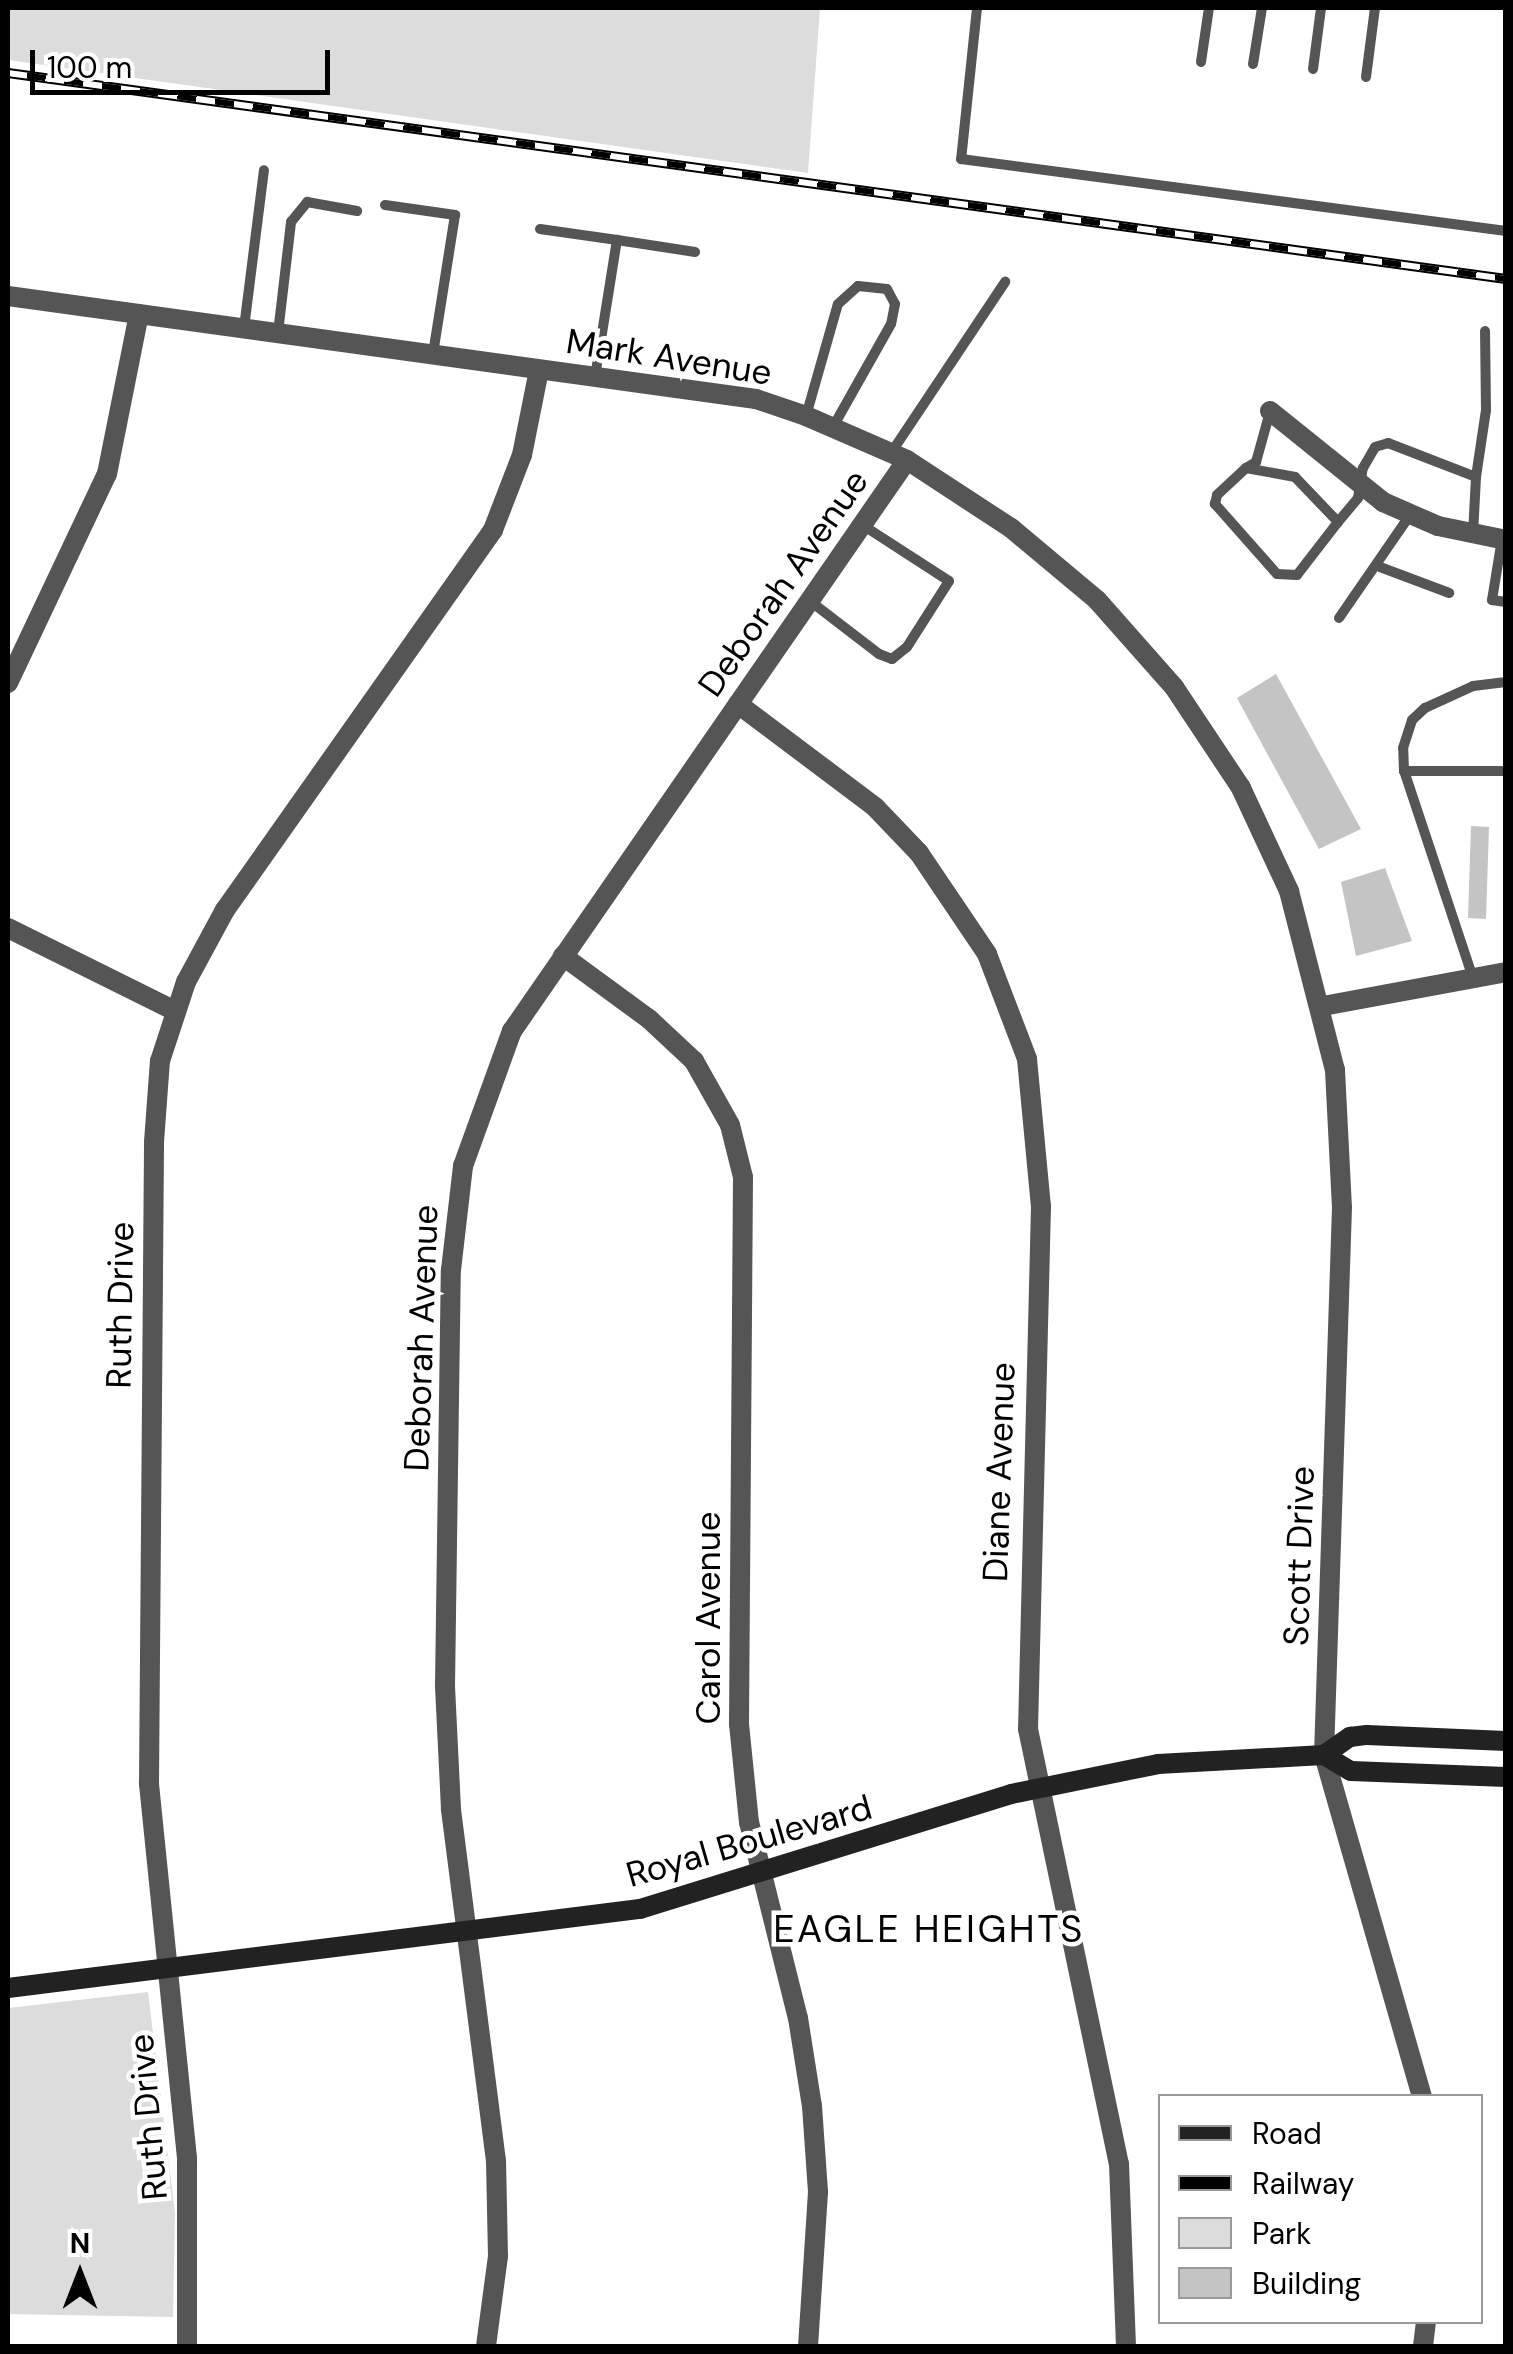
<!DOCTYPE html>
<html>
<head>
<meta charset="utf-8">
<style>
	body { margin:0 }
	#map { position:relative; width:1513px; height:2354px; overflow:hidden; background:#fff; font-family:"DM Sans",sans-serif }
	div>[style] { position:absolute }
	.green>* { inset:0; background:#dcdcdc }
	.building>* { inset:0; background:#c4c4c4 }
	.lane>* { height:10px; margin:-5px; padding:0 5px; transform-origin:5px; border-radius:5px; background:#555 }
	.street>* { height:20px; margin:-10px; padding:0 10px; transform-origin:10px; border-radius:10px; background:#555 }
	.secondary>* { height:20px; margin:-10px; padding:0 10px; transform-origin:10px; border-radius:10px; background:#222 }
	.rail>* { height:10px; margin-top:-5px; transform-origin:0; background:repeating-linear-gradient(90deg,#fff 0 19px,#000 0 38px); box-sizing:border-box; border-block:2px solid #000 }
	span { translate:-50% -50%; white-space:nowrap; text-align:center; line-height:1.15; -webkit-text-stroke:9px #fff; paint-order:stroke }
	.street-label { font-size:35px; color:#000 }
	.neighbourhood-label { font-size:38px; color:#000; letter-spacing:2.5px }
	.frame { position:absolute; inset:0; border:10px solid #000; pointer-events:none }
	.legend { position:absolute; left:1158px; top:2094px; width:325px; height:230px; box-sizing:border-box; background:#fff; border:2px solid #999; margin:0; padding:12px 18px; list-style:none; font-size:30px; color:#000 }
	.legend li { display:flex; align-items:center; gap:20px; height:50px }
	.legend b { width:50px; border:2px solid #999 }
	.north { position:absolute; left:30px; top:2224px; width:100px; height:100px; -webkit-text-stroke:8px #fff; paint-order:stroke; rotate:0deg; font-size:28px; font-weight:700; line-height:40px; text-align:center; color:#000 }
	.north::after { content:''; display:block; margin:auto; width:35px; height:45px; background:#000; clip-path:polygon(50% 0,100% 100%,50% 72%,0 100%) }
	.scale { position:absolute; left:30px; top:50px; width:300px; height:45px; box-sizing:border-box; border:5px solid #000; border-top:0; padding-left:12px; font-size:30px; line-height:35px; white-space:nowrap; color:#000; -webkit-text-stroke:8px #fff; paint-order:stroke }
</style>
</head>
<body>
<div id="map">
	<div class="green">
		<i style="clip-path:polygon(8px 8px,820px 8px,808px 173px,8px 60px)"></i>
		<i style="clip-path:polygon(148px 1992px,175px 2213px,173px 2317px,8px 2314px,8px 2008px)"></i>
	</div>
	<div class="building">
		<i style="clip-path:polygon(1276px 674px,1361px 829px,1319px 849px,1237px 698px)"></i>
		<i style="clip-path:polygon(1471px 826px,1489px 827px,1486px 919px,1468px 918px)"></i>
		<i style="clip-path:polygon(1385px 868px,1412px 941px,1356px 956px,1341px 882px)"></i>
	</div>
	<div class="lane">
		<i style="left:977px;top:8px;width:152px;rotate:96deg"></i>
		<i style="left:961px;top:159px;width:550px;rotate:7.53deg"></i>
		<i style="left:1201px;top:62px;width:55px;rotate:-81.6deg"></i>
		<i style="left:1253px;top:64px;width:57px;rotate:-80.9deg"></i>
		<i style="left:1313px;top:69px;width:62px;rotate:-82.5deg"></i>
		<i style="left:1366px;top:77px;width:70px;rotate:-82.6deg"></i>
		<i style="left:385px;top:205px;width:71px;rotate:8.1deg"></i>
		<i style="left:455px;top:215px;width:141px;rotate:99deg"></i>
		<i style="left:540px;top:229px;width:78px;rotate:8.1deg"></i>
		<i style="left:244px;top:328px;width:159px;rotate:-82.8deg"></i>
		<i style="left:278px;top:333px;width:112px;rotate:-83.3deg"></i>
		<i style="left:291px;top:222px;width:26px;rotate:-51deg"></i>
		<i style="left:307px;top:202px;width:51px;rotate:10.2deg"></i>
		<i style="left:595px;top:377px;width:139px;rotate:-80.9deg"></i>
		<i style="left:617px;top:240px;width:79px;rotate:8.7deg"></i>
		<i style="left:806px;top:416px;width:116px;rotate:-74.1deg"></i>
		<i style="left:838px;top:304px;width:27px;rotate:-42deg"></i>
		<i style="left:858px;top:286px;width:29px;rotate:6deg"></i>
		<i style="left:887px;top:289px;width:17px;rotate:62deg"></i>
		<i style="left:895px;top:304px;width:20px;rotate:101deg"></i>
		<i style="left:891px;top:324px;width:118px;rotate:119.4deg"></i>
		<i style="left:891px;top:453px;width:206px;rotate:-56.3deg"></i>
		<i style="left:1246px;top:468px;width:50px;rotate:10.4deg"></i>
		<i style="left:1295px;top:477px;width:62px;rotate:46.3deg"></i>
		<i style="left:1338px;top:522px;width:67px;rotate:127.7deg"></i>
		<i style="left:1297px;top:575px;width:20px;rotate:-177deg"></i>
		<i style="left:1277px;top:574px;width:94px;rotate:-131.5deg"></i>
		<i style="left:1215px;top:504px;width:9px;rotate:-77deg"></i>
		<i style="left:1217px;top:495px;width:40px;rotate:-43deg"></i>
		<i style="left:1246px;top:468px;width:12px;rotate:-31deg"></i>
		<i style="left:1256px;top:462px;width:52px;rotate:-74.4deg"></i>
		<i style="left:1476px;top:477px;width:68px;rotate:-81.5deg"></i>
		<i style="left:1486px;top:410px;width:79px;rotate:-90.7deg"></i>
		<i style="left:1338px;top:522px;width:31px;rotate:-50deg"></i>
		<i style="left:1358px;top:498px;width:30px;rotate:-81deg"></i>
		<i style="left:1363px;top:468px;width:24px;rotate:-60deg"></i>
		<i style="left:1375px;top:447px;width:14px;rotate:-17deg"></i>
		<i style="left:1388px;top:443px;width:94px;rotate:21.1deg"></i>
		<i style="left:1476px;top:477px;width:58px;rotate:93deg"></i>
		<i style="left:1502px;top:539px;width:62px;rotate:99.3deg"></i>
		<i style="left:1492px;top:600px;width:14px;rotate:8deg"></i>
		<i style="left:1380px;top:567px;width:74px;rotate:20.6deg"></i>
		<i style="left:810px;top:601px;width:87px;rotate:37.5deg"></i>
		<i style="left:879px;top:654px;width:14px;rotate:21deg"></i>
		<i style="left:892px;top:659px;width:19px;rotate:-39deg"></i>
		<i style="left:907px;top:647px;width:78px;rotate:-57.5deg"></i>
		<i style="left:949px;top:581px;width:101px;rotate:-147.1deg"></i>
		<i style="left:1339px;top:618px;width:125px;rotate:-55.4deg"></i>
		<i style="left:1404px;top:771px;width:102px"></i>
		<i style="left:1472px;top:975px;width:215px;rotate:-108.4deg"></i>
		<i style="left:1404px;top:771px;width:23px;rotate:-92deg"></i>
		<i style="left:1403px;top:748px;width:29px;rotate:-72deg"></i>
		<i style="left:1412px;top:720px;width:18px;rotate:-43deg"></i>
		<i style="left:1425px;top:708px;width:53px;rotate:-24.6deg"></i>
		<i style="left:1473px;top:686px;width:33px;rotate:-7deg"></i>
	</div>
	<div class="street">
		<i style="left:8px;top:296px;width:755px;rotate:7.84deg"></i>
		<i style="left:756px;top:399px;width:53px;rotate:18.8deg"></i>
		<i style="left:806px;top:416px;width:110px;rotate:23.5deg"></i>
		<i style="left:907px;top:460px;width:124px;rotate:33.2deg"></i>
		<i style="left:1011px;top:528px;width:112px;rotate:39.9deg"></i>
		<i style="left:1097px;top:600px;width:116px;rotate:48.5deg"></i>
		<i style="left:1174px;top:687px;width:121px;rotate:56.4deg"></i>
		<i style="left:1241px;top:788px;width:114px;rotate:65deg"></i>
		<i style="left:1289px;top:891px;width:185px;rotate:75.6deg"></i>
		<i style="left:1335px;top:1070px;width:137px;rotate:87.1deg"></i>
		<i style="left:1342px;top:1207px;width:548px;rotate:91.88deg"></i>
		<i style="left:1324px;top:1755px;width:355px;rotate:74deg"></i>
		<i style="left:1270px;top:411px;width:145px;rotate:38.8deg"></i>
		<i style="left:1383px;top:502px;width:60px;rotate:23.6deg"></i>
		<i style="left:1438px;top:526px;width:69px;rotate:11.6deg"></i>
		<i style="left:8px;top:683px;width:231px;rotate:-64.7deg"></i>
		<i style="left:107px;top:474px;width:163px;rotate:-78.7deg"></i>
		<i style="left:738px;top:704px;width:171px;rotate:36.9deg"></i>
		<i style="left:875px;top:807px;width:64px;rotate:46.3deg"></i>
		<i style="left:919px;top:853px;width:122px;rotate:56deg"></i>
		<i style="left:987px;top:954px;width:112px;rotate:69.1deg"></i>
		<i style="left:1027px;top:1059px;width:148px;rotate:84.6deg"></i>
		<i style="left:1041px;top:1206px;width:523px;rotate:91.42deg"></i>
		<i style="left:1028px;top:1729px;width:444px;rotate:78.2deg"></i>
		<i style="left:1119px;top:2164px;width:182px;rotate:87.8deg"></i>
		<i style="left:8px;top:928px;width:186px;rotate:26.4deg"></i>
		<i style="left:563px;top:956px;width:107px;rotate:36.2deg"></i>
		<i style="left:649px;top:1019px;width:62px;rotate:43deg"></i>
		<i style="left:694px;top:1061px;width:73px;rotate:60.6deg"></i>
		<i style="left:730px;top:1125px;width:54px;rotate:76deg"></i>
		<i style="left:743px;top:1177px;width:547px;rotate:90.42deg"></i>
		<i style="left:739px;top:1724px;width:99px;rotate:84.2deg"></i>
		<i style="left:749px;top:1822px;width:202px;rotate:76deg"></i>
		<i style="left:798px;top:2018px;width:89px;rotate:81deg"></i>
		<i style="left:812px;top:2106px;width:86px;rotate:86deg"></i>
		<i style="left:818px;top:2192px;width:154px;rotate:93.7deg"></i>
		<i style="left:1323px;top:1006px;width:186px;rotate:-10.5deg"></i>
		<i style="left:187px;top:2346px;width:188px;rotate:-90deg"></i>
		<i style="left:187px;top:2158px;width:377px;rotate:-95.8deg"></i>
		<i style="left:149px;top:1783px;width:641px;rotate:-89.55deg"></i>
		<i style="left:154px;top:1142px;width:81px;rotate:-85.8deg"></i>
		<i style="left:160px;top:1061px;width:83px;rotate:-71.8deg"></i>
		<i style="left:186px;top:982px;width:82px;rotate:-61.6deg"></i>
		<i style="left:225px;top:910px;width:465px;rotate:-54.8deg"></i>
		<i style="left:493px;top:530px;width:80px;rotate:-68.9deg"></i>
		<i style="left:522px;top:455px;width:87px;rotate:-78.7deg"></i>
		<i style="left:486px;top:2346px;width:91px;rotate:-82.4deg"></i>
		<i style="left:498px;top:2256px;width:95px;rotate:-91.2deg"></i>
		<i style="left:496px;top:2161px;width:355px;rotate:-97.3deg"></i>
		<i style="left:451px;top:1809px;width:123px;rotate:-92.8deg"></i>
		<i style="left:445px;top:1686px;width:416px;rotate:-89.2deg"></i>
		<i style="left:451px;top:1270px;width:105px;rotate:-83.4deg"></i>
		<i style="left:463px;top:1166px;width:144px;rotate:-70.1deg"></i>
		<i style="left:512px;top:1031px;width:694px;rotate:-55.33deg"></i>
		<i style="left:1423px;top:2346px;width:24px;rotate:-83deg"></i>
	</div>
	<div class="secondary">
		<i style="left:1324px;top:1755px;width:32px;rotate:-35deg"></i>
		<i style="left:1350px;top:1737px;width:17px;rotate:-7deg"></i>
		<i style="left:1367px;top:1735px;width:139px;rotate:2.5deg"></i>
		<i style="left:8px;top:1988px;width:637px;rotate:-7.13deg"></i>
		<i style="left:640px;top:1909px;width:388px;rotate:-17.2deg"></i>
		<i style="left:1011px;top:1794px;width:150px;rotate:-11.5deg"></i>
		<i style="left:1158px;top:1764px;width:166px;rotate:-3.1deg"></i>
		<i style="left:1324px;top:1755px;width:31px;rotate:31deg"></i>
		<i style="left:1351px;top:1771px;width:155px;rotate:2.2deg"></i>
	</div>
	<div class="rail">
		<i style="left:8px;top:73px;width:1512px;rotate:7.83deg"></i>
	</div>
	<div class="street-label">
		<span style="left:669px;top:357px;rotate:9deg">Mark Avenue</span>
		<span style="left:783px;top:583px;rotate:-55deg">Deborah Avenue</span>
		<span style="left:120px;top:1305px;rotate:-89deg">Ruth Drive</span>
		<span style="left:421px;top:1338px;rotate:-88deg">Deborah Avenue</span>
		<span style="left:999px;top:1472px;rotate:-88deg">Diane Avenue</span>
		<span style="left:1299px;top:1556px;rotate:-88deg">Scott Drive</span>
		<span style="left:708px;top:1618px;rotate:-90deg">Carol Avenue</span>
		<span style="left:749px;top:1841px;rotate:-16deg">Royal Boulevard</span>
		<span style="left:148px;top:2117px;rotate:-95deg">Ruth Drive</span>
	</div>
	<div class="neighbourhood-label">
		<span style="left:929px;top:1930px">EAGLE HEIGHTS</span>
	</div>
	<div class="frame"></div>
	<ul class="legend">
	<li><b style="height:12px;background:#222"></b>Road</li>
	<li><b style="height:12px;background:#000"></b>Railway</li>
	<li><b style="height:28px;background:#dcdcdc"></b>Park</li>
	<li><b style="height:28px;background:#c4c4c4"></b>Building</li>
	</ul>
	<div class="north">N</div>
	<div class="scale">100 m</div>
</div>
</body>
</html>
